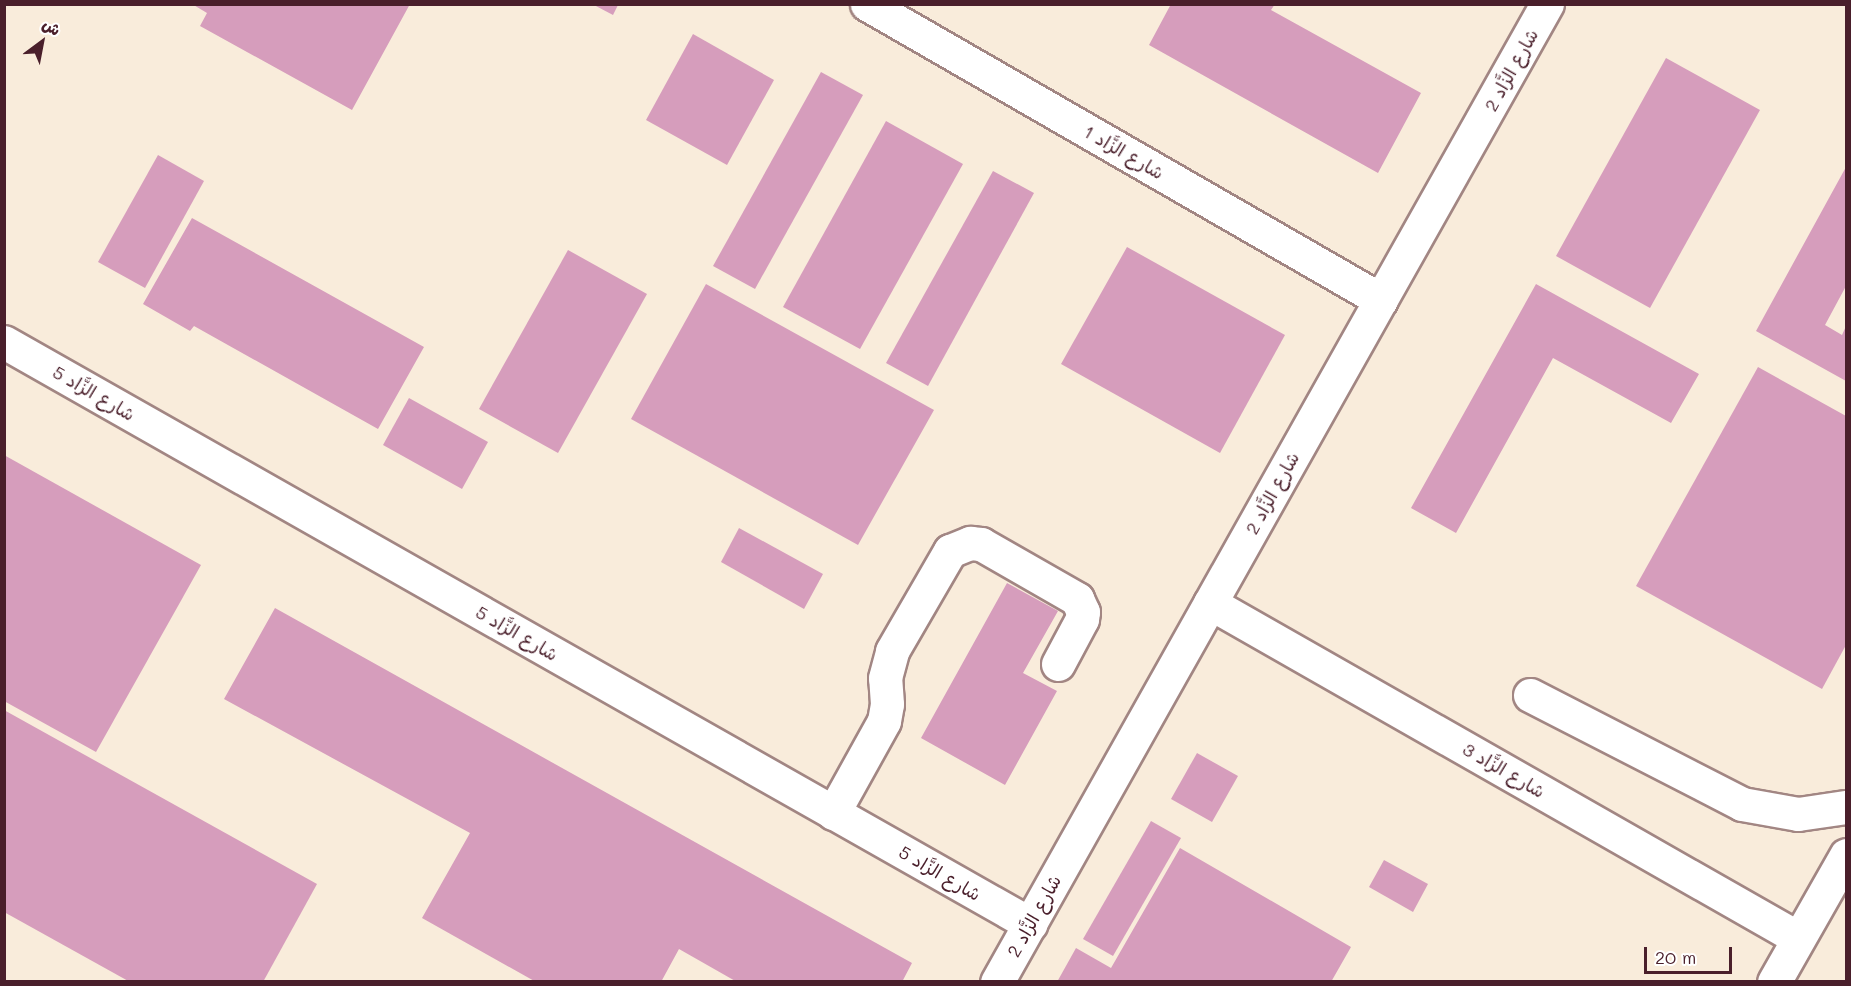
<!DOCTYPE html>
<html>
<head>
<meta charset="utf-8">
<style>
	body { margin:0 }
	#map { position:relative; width:1851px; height:986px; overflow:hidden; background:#f9ecdb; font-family:Mali,"Playpen Sans Arabic",sans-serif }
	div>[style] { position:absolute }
	.building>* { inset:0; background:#d69dbc }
	.roads { filter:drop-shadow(2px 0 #a28683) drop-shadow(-2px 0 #a28683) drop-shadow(0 2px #a28683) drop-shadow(0 -2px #a28683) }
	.minor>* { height:33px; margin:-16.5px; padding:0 16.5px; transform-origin:16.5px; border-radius:16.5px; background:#fff }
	span { translate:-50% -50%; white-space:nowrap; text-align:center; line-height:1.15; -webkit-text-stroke:5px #fff; paint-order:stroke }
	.street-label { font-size:18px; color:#4a1f2b }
	.frame { position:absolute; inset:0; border:6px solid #4a1f2b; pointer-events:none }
	.north { position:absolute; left:12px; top:12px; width:60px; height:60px; -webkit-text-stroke:4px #fff; paint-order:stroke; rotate:32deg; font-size:16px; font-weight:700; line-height:24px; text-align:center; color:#4a1f2b }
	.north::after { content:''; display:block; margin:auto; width:21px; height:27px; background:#4a1f2b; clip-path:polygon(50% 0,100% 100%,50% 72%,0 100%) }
	.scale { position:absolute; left:1644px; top:947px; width:88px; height:27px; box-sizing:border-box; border:3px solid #4a1f2b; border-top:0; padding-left:8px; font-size:18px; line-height:21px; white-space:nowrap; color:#4a1f2b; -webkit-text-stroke:4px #fff; paint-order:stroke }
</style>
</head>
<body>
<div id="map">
	<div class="building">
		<i style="clip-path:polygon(192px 4px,410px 4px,352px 110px,200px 26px,207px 13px)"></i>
		<i style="clip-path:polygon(1171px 4px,1275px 4px,1271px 10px,1421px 93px,1378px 173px,1149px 45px)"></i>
		<i style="clip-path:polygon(594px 5px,618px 5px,613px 15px)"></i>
		<i style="clip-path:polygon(693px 34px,774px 80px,727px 165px,646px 120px)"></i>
		<i style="clip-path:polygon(1666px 58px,1760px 110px,1650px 308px,1556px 256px)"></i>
		<i style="clip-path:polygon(821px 72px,863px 95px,755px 289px,713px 266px)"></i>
		<i style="clip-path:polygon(886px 121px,963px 164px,860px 349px,783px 307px)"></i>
		<i style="clip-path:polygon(158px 155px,204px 181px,145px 288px,98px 262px)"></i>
		<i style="clip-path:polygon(1846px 167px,1846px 286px,1825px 325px,1842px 335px,1846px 326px,1846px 381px,1756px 331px)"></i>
		<i style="clip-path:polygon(993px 171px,1034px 193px,928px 386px,886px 363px)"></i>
		<i style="clip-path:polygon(192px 218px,424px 347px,378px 429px,194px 326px,190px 331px,143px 304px)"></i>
		<i style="clip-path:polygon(1127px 247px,1285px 335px,1220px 453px,1061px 364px)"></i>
		<i style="clip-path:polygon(568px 250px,647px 294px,558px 453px,479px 409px)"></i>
		<i style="clip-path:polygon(706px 284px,934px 410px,858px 545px,631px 419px)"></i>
		<i style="clip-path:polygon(1536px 284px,1699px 374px,1671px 423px,1553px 358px,1456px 533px,1411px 508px)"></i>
		<i style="clip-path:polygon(1758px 367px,1846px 416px,1846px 645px,1822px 689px,1636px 586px)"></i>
		<i style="clip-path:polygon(409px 398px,488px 442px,462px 489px,383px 445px)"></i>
		<i style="clip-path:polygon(4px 455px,201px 565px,96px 752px,4px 701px)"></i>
		<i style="clip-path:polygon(739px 528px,823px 574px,804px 609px,721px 562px)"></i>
		<i style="clip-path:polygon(1007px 583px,1058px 611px,1023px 673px,1057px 691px,1005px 785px,921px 738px)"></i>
		<i style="clip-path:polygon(275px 608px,912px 963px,902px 982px,737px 982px,679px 949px,661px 982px,536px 982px,422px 918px,470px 833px,224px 699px)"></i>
		<i style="clip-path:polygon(4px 710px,317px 884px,263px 982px,130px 982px,4px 912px)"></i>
		<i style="clip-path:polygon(1197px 753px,1238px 776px,1212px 822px,1171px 799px)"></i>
		<i style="clip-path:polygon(1151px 821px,1181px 838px,1113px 956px,1083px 939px)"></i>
		<i style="clip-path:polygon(1180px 848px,1351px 947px,1331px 982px,1057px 982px,1076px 948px,1111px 968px)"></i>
		<i style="clip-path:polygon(1384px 860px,1428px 884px,1413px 912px,1369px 887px)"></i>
	</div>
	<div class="roads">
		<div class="minor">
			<i style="left:867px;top:4px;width:593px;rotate:29.94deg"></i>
			<i style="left:4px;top:342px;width:1180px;rotate:29.56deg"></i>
			<i style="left:1210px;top:603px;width:677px;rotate:29.67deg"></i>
			<i style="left:1530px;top:695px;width:238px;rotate:27.2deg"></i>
			<i style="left:1742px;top:804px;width:57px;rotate:10.1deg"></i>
			<i style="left:1798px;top:814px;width:49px;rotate:-8.3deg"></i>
			<i style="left:833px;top:813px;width:105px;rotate:-61deg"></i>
			<i style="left:884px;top:721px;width:17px;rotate:-80deg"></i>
			<i style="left:887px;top:704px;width:26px;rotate:-94deg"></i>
			<i style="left:885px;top:678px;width:28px;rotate:-75deg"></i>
			<i style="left:892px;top:651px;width:116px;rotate:-59.9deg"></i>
			<i style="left:950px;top:551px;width:22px;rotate:-22deg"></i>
			<i style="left:970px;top:543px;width:11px;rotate:5deg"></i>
			<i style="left:981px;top:544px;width:111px;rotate:29.8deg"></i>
			<i style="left:1077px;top:599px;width:14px;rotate:65deg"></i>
			<i style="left:1083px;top:612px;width:7px;rotate:98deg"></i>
			<i style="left:1082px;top:619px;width:51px;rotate:118.1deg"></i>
			<i style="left:997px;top:982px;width:1122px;rotate:-60.65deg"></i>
			<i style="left:1774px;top:982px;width:146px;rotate:-60.4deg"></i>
		</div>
	</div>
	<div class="street-label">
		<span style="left:1511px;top:70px;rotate:-61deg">شارع الزَّاد 2</span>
		<span style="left:1124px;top:152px;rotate:30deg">شارع الزَّاد 1</span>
		<span style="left:94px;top:393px;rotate:30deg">شارع الزَّاد 5</span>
		<span style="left:1272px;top:493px;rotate:-61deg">شارع الزَّاد 2</span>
		<span style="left:517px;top:633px;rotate:30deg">شارع الزَّاد 5</span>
		<span style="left:1504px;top:770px;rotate:30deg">شارع الزَّاد 3</span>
		<span style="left:940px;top:873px;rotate:30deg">شارع الزَّاد 5</span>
		<span style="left:1034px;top:916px;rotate:-61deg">شارع الزَّاد 2</span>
	</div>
	<div class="frame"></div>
	<div class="north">ش</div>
	<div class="scale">20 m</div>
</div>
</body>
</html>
